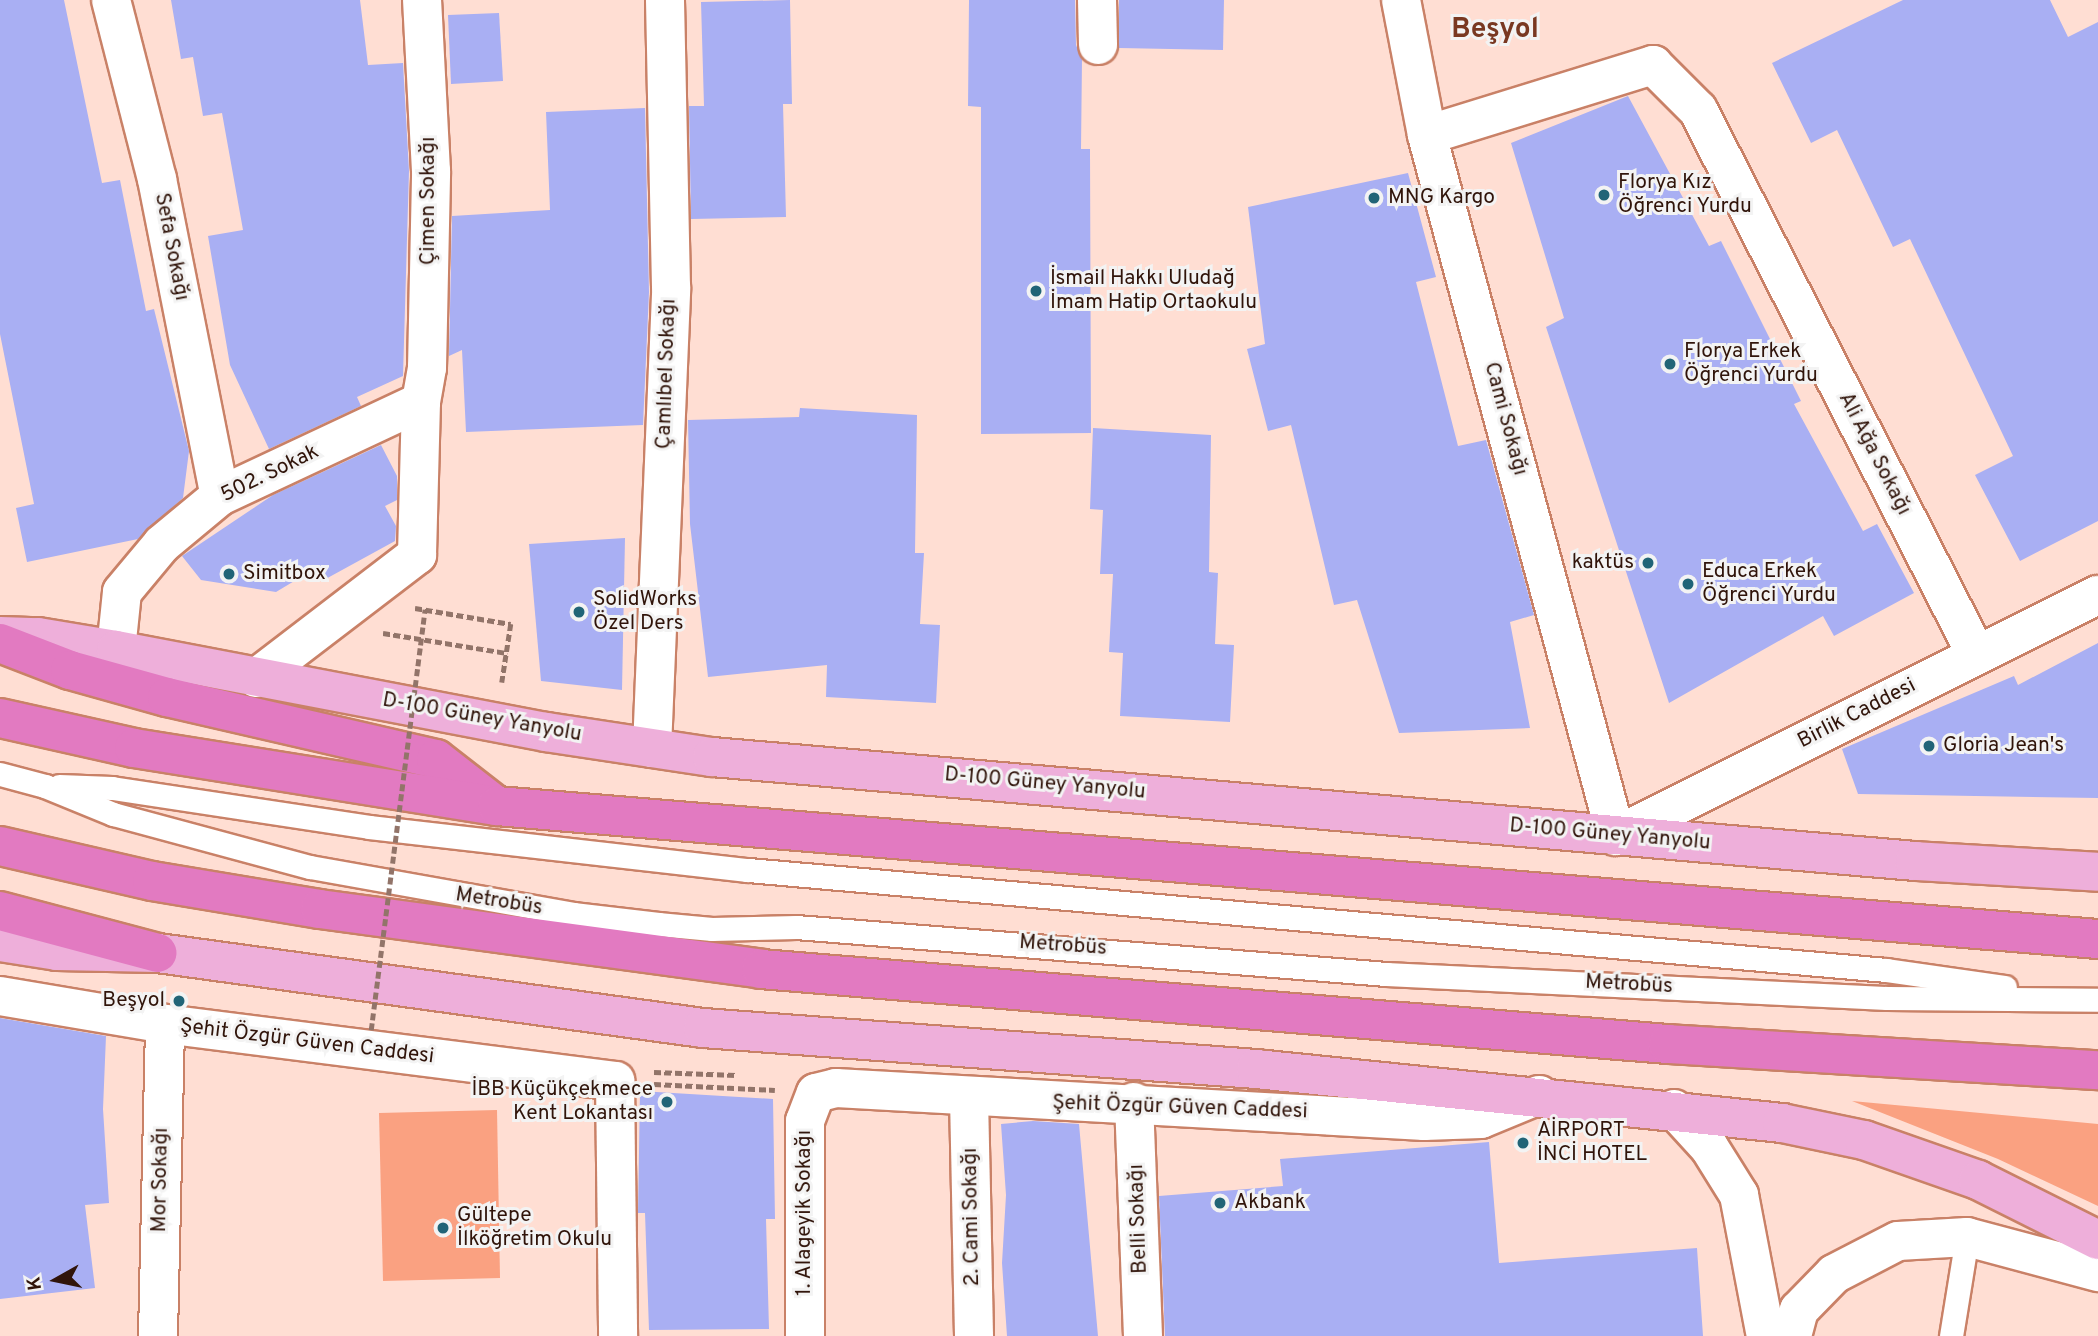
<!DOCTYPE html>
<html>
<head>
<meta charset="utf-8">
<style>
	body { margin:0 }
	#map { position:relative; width:2098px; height:1336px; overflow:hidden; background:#ffded3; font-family:Overpass,sans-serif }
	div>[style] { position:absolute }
	.green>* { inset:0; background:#faa181 }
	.building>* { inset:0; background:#a9aff3 }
	.path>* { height:4.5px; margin-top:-2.25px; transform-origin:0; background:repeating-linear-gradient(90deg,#927469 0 7px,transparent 0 10.5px) }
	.roads { filter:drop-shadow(2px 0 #c98167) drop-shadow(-2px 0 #c98167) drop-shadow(0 2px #c98167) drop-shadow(0 -2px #c98167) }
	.lane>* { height:23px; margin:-11.5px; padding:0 11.5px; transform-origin:11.5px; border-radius:11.5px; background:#fff }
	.street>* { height:38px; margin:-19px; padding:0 19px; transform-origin:19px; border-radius:19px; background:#fff }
	.secondary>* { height:38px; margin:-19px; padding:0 19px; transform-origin:19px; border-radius:19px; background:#fff }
	.primary>* { height:38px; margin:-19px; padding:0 19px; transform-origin:19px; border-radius:19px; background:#eeafda }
	.highway>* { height:38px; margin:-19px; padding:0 19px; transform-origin:19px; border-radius:19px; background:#e27ac1 }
	.path-bridge>* { height:4.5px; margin-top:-2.25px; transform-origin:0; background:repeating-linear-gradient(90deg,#927469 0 7px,transparent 0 10.5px) }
	.dots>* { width:19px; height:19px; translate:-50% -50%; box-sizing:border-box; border:4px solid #f3f3f3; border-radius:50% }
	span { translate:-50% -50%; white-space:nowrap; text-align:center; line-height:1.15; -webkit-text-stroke:6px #f3f3f3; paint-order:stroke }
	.poi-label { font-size:21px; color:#30140a }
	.left { translate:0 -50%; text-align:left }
	.right { translate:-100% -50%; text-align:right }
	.street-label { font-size:21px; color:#30140a }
	.district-label { font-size:28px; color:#793821; font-weight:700 }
	.north { position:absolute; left:21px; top:1245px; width:70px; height:70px; -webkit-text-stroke:5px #f3f3f3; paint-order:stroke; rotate:261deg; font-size:19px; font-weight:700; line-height:28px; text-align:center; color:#30140a }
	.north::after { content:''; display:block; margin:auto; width:24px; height:32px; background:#30140a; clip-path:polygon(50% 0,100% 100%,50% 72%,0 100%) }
</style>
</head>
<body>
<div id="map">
	<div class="green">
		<i style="clip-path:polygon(1852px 1101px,2098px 1124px,2098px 1206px,1998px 1159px)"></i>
		<i style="clip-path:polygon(497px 1110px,500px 1278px,383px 1281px,379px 1113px)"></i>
	</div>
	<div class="building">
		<i style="clip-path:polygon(0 0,64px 0,102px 183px,120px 180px,146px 311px,154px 309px,189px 451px,183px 498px,138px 539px,27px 562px,16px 508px,34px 504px,0 334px)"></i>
		<i style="clip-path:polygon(171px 0,360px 0,368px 65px,403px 63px,409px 171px,403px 376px,357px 397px,361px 406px,269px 449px,230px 365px,208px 236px,243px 230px,222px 113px,203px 116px,193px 57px,181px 59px)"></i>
		<i style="clip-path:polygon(790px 0,792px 104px,783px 104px,786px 217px,691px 219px,689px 106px,704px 106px,701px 2px)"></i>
		<i style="clip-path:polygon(969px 0,1075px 0,1076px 45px,1082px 59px,1081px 149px,1090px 149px,1091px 433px,981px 434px,981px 107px,968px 106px)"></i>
		<i style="clip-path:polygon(1119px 0,1224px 0,1223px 50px,1119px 48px)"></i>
		<i style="clip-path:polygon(1903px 0,2050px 0,2068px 37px,2098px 22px,2098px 521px,2020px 561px,1975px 475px,2013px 456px,1910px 239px,1893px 247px,1837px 130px,1811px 143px,1772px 63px)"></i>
		<i style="clip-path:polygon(499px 13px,503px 81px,451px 84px,448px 15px)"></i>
		<i style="clip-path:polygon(1628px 96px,1709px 246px,1721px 241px,1801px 401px,1794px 404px,1863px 531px,1877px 524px,1914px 593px,1834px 636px,1823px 616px,1669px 703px,1546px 327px,1564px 318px,1511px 143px)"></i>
		<i style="clip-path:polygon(645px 108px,649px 292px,643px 425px,466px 432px,462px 350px,449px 356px,452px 216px,550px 210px,546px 112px)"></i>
		<i style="clip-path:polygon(1408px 173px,1436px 277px,1416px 282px,1458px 446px,1486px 440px,1534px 615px,1510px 622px,1530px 728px,1399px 733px,1357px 600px,1334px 605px,1291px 425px,1268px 431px,1247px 349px,1265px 344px,1248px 207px)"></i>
		<i style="clip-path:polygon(800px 408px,917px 415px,915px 553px,924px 553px,920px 624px,940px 625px,936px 703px,826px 697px,827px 665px,708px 677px,690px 524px,688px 420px,799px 417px)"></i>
		<i style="clip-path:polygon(1093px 428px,1211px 435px,1209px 572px,1218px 573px,1215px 644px,1234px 645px,1230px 722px,1120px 716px,1123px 653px,1109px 652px,1113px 574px,1100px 574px,1103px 510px,1090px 509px)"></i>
		<i style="clip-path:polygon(381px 445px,397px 476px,397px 500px,385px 506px,396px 526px,395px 541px,322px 581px,316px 568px,276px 592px,201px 580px,182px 556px,273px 495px)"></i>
		<i style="clip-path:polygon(625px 538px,622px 690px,541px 681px,529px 544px)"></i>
		<i style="clip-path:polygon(2098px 643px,2098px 798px,1858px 794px,1842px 749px,2014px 676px,2018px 685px)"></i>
		<i style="clip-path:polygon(0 1018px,106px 1036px,103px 1109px,109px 1203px,85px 1205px,95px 1288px,0 1299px)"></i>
		<i style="clip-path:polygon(640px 1091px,773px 1099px,775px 1219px,766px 1219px,769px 1329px,649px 1330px,645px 1213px,638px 1213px)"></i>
		<i style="clip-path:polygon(1033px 1121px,1079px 1124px,1098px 1336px,1007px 1336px,1002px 1263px,1006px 1195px,1001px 1124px)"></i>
		<i style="clip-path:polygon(1489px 1142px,1499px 1263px,1697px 1248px,1703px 1336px,1165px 1336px,1159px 1196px,1283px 1186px,1280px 1159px)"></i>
	</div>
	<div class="path">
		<i style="left:415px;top:608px;width:97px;rotate:9.5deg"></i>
		<i style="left:511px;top:624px;width:59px;rotate:98.8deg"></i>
		<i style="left:383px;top:633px;width:126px;rotate:9.2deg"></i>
		<i style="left:654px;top:1072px;width:82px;rotate:2.1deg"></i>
		<i style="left:654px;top:1084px;width:121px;rotate:2.8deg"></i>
	</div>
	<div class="roads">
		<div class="lane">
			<i style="left:0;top:774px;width:47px;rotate:14.9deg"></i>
			<i style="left:45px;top:786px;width:74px;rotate:22.4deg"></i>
			<i style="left:113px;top:814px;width:204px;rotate:15.1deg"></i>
			<i style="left:310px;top:867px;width:267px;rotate:10.1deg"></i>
			<i style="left:573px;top:914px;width:86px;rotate:6.7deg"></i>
			<i style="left:658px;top:924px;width:54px;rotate:5.3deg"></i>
			<i style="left:712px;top:929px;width:84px;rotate:-1.4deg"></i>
			<i style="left:796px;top:927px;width:592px;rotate:4.55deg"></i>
			<i style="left:1386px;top:974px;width:502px;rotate:2.74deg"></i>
			<i style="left:1887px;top:998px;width:211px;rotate:0.5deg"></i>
			<i style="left:59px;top:786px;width:53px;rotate:2.2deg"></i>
			<i style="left:112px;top:788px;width:260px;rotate:8.6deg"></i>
			<i style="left:369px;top:827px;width:381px;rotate:6.5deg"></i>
			<i style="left:748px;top:870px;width:1142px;rotate:5.02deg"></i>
			<i style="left:1886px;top:970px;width:120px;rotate:8.1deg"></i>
			<i style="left:1951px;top:1336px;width:100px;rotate:-80.8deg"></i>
		</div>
		<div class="street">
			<i style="left:111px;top:0;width:185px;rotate:75.6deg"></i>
			<i style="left:157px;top:179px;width:323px;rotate:78.8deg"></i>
			<i style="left:1097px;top:0;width:45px;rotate:88.7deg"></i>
			<i style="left:1401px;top:0;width:137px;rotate:79.1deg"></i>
			<i style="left:1427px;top:135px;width:726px;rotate:74.91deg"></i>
			<i style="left:1427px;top:135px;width:237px;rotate:-17.2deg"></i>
			<i style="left:1653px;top:65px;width:64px;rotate:45deg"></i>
			<i style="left:1698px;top:110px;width:611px;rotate:62.93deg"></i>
			<i style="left:116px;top:650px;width:58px;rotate:-84.1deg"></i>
			<i style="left:122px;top:592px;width:62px;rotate:-50.2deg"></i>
			<i style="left:162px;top:544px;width:75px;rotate:-39.6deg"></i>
			<i style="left:220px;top:496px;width:222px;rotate:-25.1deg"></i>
			<i style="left:256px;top:678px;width:203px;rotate:-37.4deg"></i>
			<i style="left:417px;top:555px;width:153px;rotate:-88.5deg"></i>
			<i style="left:421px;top:402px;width:35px;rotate:-80deg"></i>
			<i style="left:427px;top:368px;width:197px;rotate:-88.8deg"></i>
			<i style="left:431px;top:171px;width:171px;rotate:-93deg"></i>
			<i style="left:652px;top:748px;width:461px;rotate:-87.6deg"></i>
			<i style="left:671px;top:287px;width:287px;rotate:-91.2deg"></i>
			<i style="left:0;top:996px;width:167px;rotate:9.6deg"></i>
			<i style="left:165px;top:1024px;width:454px;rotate:7.2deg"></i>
			<i style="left:615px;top:1081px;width:255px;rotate:89.3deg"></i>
			<i style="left:969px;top:1097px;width:239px;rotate:88.8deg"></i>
			<i style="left:1134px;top:1102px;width:234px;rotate:87.8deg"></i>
			<i style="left:158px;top:1336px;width:312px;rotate:-88.7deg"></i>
			<i style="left:805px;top:1336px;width:215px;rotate:-90deg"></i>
			<i style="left:805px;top:1121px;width:30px;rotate:-69deg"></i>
			<i style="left:816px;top:1093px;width:21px;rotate:-14deg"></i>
			<i style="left:836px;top:1088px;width:589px;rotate:3.21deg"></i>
			<i style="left:1424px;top:1121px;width:57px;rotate:-2deg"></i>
			<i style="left:1481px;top:1119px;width:63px;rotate:-22.5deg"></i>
		</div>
		<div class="secondary">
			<i style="left:1616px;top:836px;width:539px;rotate:-26.57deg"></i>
			<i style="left:1674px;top:1109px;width:52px;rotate:47.4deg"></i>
			<i style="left:1709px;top:1147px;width:57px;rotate:58deg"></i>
			<i style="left:1739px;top:1195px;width:144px;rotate:79.2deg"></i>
			<i style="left:1792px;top:1336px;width:27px;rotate:-75deg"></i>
			<i style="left:1799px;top:1310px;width:50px;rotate:-45.8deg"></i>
			<i style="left:1834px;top:1274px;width:72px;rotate:-27.3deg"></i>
			<i style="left:1898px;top:1241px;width:69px;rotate:-3.3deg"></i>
			<i style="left:1967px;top:1237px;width:136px;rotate:15deg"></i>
		</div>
		<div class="primary">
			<i style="left:0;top:636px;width:38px;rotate:2deg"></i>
			<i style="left:38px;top:637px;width:79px;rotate:9.5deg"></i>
			<i style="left:116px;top:650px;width:438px;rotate:10.8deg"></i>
			<i style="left:546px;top:732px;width:168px;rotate:8.6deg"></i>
			<i style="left:712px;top:757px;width:1207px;rotate:4.94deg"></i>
			<i style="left:1915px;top:861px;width:183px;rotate:3.4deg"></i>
			<i style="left:0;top:942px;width:58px;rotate:9deg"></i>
			<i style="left:57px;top:951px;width:101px;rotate:1.1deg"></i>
			<i style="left:158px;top:953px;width:550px;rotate:7.84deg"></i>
			<i style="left:703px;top:1028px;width:555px;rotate:4.24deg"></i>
			<i style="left:1256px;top:1069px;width:529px;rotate:5.86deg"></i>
			<i style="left:1782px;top:1123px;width:84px;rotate:11.7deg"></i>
			<i style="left:1864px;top:1140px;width:121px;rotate:19.3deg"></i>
			<i style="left:1978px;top:1180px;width:134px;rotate:26.6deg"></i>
		</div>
		<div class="highway">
			<i style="left:0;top:643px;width:75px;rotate:21.1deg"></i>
			<i style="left:70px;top:670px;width:101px;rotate:15.6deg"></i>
			<i style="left:167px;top:697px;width:276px;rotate:13deg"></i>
			<i style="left:436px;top:759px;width:75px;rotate:37.9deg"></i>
			<i style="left:0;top:718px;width:137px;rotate:12.6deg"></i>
			<i style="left:134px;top:748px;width:368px;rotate:9.1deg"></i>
			<i style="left:497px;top:806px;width:1607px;rotate:4.75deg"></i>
			<i style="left:0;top:846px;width:156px;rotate:13deg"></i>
			<i style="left:152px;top:881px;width:170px;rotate:9.5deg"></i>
			<i style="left:320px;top:909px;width:445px;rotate:7.7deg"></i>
			<i style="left:761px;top:969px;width:910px;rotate:4.73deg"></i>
			<i style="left:1668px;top:1044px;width:431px;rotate:3.5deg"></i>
			<i style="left:0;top:911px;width:163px;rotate:14.9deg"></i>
		</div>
	</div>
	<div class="path-bridge">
		<i style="left:371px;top:1030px;width:424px;rotate:-82.7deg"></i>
	</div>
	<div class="dots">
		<i style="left:1604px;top:195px;background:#216477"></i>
		<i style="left:1374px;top:198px;background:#216477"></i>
		<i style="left:1036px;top:291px;background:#216477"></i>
		<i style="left:1670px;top:364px;background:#216477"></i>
		<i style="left:1648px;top:563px;background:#216477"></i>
		<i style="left:229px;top:574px;background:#216477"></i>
		<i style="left:1688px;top:584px;background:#216477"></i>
		<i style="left:579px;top:612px;background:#216477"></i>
		<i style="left:1929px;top:746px;background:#216477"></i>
		<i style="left:179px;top:1001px;background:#216477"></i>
		<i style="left:667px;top:1102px;background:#216477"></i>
		<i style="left:1523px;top:1143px;background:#216477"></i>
		<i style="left:1220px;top:1203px;background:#216477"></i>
		<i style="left:443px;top:1228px;background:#216477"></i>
	</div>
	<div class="poi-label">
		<span class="left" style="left:1618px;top:195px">Florya Kız<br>Öğrenci Yurdu</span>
		<span class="left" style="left:1388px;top:198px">MNG Kargo</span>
		<span class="left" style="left:1050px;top:291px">İsmail Hakkı Uludağ<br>İmam Hatip Ortaokulu</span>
		<span class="left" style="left:1684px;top:364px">Florya Erkek<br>Öğrenci Yurdu</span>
		<span class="right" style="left:1634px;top:563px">kaktüs</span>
		<span class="left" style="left:1702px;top:584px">Educa Erkek<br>Öğrenci Yurdu</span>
		<span class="left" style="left:243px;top:574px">Simitbox</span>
		<span class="left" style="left:593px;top:612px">SolidWorks<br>Özel Ders</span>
		<span class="left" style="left:1943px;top:746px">Gloria Jean's</span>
		<span class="right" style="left:165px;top:1001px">Beşyol</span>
		<span class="right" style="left:653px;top:1102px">İBB Küçükçekmece<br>Kent Lokantası</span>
		<span class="left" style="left:1537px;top:1143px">AİRPORT<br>İNCİ HOTEL</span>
		<span class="left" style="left:1234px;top:1203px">Akbank</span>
		<span class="left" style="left:457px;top:1228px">Gültepe<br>İlköğretim Okulu</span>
	</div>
	<div class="street-label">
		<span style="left:429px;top:201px;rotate:-90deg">Çimen Sokağı</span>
		<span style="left:171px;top:247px;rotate:79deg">Sefa Sokağı</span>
		<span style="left:667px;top:374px;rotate:-88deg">Çamlıbel Sokağı</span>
		<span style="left:1505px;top:419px;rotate:75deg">Cami Sokağı</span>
		<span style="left:1874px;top:454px;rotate:63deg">Ali Ağa Sokağı</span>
		<span style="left:270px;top:474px;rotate:-26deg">502. Sokak</span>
		<span style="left:1857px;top:714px;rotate:-27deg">Birlik Caddesi</span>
		<span style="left:482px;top:718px;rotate:10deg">D-100 Güney Yanyolu</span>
		<span style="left:1045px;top:784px;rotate:5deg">D-100 Güney Yanyolu</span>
		<span style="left:1610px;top:835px;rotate:5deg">D-100 Güney Yanyolu</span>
		<span style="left:499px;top:902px;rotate:9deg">Metrobüs</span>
		<span style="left:1063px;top:946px;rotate:4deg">Metrobüs</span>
		<span style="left:1629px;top:985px;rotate:3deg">Metrobüs</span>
		<span style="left:307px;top:1042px;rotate:7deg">Şehit Özgür Güven Caddesi</span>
		<span style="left:1180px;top:1108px;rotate:2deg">Şehit Özgür Güven Caddesi</span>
		<span style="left:161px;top:1180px;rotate:-89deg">Mor Sokağı</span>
		<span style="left:805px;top:1213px;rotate:-90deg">1. Alageyik Sokağı</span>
		<span style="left:972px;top:1217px;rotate:-91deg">2. Cami Sokağı</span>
		<span style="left:1139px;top:1219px;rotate:-92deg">Belli Sokağı</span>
	</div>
	<div class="district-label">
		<span style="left:1495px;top:30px">Beşyol</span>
	</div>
	<div class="north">K</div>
</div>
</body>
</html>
